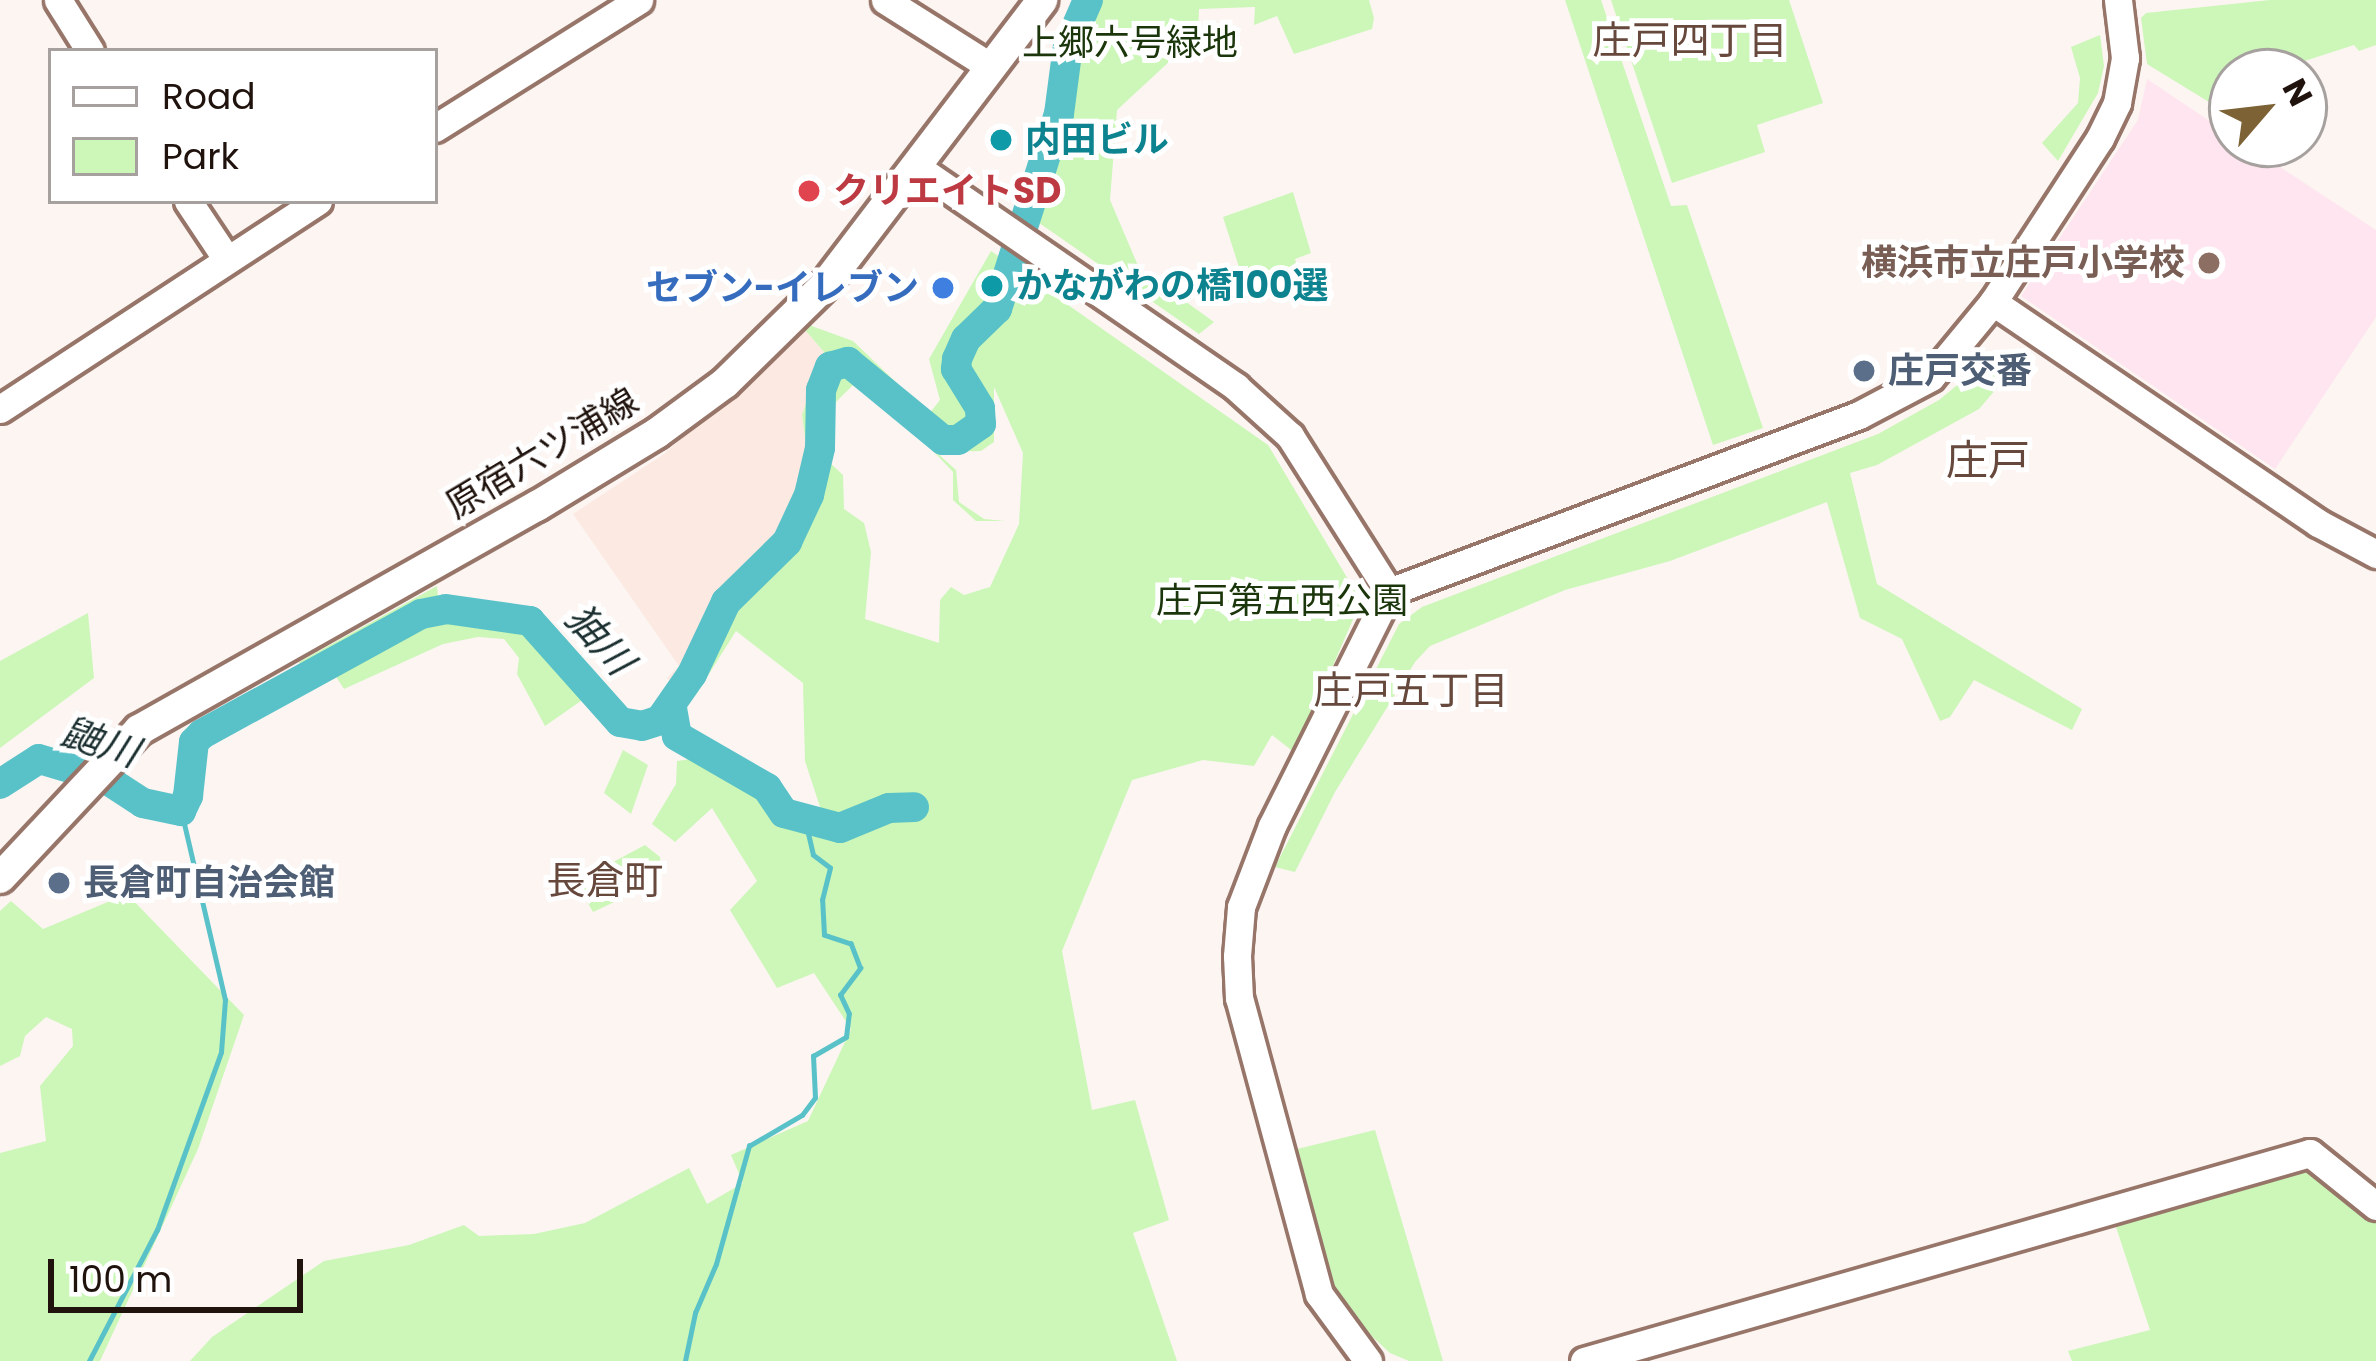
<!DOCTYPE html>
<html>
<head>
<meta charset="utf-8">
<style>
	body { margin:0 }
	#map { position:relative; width:2376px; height:1361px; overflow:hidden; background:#fcf5f2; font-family:Poppins,"Noto Sans JP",sans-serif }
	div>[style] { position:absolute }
	.built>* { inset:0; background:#fce9e2 }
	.education>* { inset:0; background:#fee5ef }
	.green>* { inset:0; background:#ccf7b8 }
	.stream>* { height:4.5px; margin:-2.25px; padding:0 2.25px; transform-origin:2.25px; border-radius:2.25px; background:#59c2c8 }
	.river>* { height:30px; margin:-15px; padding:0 15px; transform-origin:15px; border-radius:15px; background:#59c2c8 }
	.roads { filter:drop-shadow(3px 0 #977569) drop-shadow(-3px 0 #977569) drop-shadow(0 3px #977569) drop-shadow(0 -3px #977569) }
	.secondary>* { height:27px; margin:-13.5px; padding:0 13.5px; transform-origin:13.5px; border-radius:13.5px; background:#fff }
	.primary>* { height:30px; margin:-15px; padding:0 15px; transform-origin:15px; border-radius:15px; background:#fff }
	.dots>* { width:33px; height:33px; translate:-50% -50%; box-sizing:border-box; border:6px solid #fff; border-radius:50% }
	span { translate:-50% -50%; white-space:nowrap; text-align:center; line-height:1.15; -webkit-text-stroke:10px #fff; paint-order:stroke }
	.park-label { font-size:36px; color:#1b360b }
	.culture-label { font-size:36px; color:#0d838f; font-weight:700 }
	.left { translate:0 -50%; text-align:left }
	.health-label { font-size:36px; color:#be3a42; font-weight:700 }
	.education-label { font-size:36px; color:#785e54; font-weight:700 }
	.right { translate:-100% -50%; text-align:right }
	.shop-label { font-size:36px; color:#366cbe; font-weight:700 }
	.service-label { font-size:36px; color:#4e5e75; font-weight:700 }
	.street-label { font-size:36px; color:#20130e }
	.neighbourhood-label { font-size:39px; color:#67483c }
	.water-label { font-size:39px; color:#1a2e2f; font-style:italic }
	.quarter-label { font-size:42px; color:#67483c }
	.legend { position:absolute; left:48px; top:48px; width:390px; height:156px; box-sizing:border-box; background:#fff; border:3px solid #a6a19f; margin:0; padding:15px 21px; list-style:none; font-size:36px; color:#20130e }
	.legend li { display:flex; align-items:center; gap:24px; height:60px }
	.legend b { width:60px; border:3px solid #a6a19f }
	.north { position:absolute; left:2208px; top:48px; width:120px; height:120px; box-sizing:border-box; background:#fff; border:3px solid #a6a19f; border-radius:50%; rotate:62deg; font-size:33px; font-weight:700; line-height:48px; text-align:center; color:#20130e }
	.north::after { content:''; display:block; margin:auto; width:42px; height:54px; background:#7c6234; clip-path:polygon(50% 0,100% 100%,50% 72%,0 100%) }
	.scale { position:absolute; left:48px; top:1259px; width:255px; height:54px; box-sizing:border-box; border:6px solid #20130e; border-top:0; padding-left:15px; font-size:36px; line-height:42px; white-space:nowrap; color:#20130e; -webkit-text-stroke:9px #fff; paint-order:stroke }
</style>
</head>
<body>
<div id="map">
	<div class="built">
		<i style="clip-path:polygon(805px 330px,824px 352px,802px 415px,808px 461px,805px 493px,796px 512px,728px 593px,676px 687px,667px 678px,679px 666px,573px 514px,664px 454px)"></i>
	</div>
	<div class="education">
		<i style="clip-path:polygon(2147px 79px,2232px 136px,2232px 144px,2245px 144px,2376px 230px,2376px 317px,2275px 469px,2021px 296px,2138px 120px)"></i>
	</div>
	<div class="green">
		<i style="clip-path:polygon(1102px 0,1369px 0,1374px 18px,1372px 29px,1294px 54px,1277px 16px,1254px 25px,1255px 7px,1199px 9px,1198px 35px,1117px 110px,1110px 200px,1139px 268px,1214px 322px,1199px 334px,1032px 218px,1064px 136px,1084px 37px)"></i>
		<i style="clip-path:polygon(1565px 0,1601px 0,1671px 206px,1687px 205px,1763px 428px,1713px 445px)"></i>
		<i style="clip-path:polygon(1611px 0,1789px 0,1823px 103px,1757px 125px,1765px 152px,1672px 183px)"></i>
		<i style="clip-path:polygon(2270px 0,2376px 0,2376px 45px,2359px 51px,2354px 45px,2271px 72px,2232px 72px,2232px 90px,2217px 107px,2147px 64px,2141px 18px,2146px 13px)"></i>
		<i style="clip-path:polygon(2100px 35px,2104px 66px,2098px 93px,2058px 161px,2042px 143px,2078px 103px,2080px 78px,2071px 47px)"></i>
		<i style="clip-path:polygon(1293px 192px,1311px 253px,1295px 259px,1299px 274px,1234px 297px,1232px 291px,1245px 286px,1223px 217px)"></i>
		<i style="clip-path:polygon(evenodd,991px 251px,1268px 445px,1361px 601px,1295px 753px,1272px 735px,1254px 766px,1203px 760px,1132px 780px,1062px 951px,1092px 1110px,1135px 1100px,1169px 1220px,1133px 1233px,1177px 1361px,190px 1361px,212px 1337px,324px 1261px,409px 1245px,464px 1225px,479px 1236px,534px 1234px,585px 1223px,689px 1168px,707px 1204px,743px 1183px,731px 1155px,808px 1121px,851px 1029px,814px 973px,777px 988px,730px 910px,757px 881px,712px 808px,675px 842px,652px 824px,676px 784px,677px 761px,699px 758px,762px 793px,777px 817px,810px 827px,823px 816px,805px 761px,803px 683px,736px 631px,695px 696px,685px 689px,698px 676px,734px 591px,805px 493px,808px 461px,802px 415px,824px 352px,805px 330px,809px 325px,853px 341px,929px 414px,940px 400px,929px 359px,991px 251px,868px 382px,953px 472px,953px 500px,976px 521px,1005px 521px,984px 519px,959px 502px,956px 470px,936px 452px,981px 451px,994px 442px,994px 387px,1023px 453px,1019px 524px,990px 587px,964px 595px,951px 587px,940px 600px,939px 643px,865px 619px,871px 552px,864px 523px,844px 509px,843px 475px,828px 461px,836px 402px,855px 383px,868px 382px)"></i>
		<i style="clip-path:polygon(1983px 364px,2003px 381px,1979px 409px,1877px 465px,1850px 473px,1877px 584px,2082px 709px,2072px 730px,1974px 680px,1950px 717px,1940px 721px,1902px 639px,1860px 618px,1827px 502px,1670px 561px,1565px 590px,1430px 646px,1415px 662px,1335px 792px,1295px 872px,1275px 867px,1399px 624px,1422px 607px,1878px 434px,1939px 400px)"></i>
		<i style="clip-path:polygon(437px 586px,440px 620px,526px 629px,588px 696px,545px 726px,517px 674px,519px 658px,504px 639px,478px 637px,443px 644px,344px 689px,331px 669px,307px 683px,299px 662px)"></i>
		<i style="clip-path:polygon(88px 613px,94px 678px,0 748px,0 661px)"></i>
		<i style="clip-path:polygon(623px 750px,648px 765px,631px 814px,604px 793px)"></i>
		<i style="clip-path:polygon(645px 845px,660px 857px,661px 880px,593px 912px,576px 882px)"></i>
		<i style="clip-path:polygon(127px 894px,244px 1015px,198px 1149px,100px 1361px,0 1361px,0 1153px,46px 1141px,40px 1086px,73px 1046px,72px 1029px,46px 1017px,25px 1036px,20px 1056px,0 1066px,0 911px,11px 901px,43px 929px)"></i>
		<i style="clip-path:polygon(1375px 1130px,1443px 1361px,1409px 1361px,1390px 1353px,1351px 1317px,1334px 1287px,1293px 1150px)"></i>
		<i style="clip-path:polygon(2306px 1166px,2376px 1223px,2376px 1361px,2072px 1361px,2068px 1351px,2150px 1330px,2114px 1221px)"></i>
	</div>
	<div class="stream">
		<i style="left:89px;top:1361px;width:148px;rotate:-62.6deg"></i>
		<i style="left:157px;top:1230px;width:189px;rotate:-70.2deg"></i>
		<i style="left:221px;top:1052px;width:52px;rotate:-85.6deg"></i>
		<i style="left:225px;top:1000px;width:194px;rotate:-103.1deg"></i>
		<i style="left:685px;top:1361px;width:49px;rotate:-78.2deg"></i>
		<i style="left:695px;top:1313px;width:53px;rotate:-66.8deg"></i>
		<i style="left:716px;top:1264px;width:123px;rotate:-74.4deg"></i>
		<i style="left:749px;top:1146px;width:61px;rotate:-30.3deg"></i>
		<i style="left:802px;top:1115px;width:21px;rotate:-53deg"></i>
		<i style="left:815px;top:1098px;width:42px;rotate:-92.7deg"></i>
		<i style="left:813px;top:1056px;width:38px;rotate:-30deg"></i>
		<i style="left:846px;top:1037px;width:23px;rotate:-83deg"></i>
		<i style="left:849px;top:1014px;width:21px;rotate:-115deg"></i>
		<i style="left:840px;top:995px;width:34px;rotate:-53deg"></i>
		<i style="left:860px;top:968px;width:26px;rotate:-111deg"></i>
		<i style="left:851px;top:944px;width:28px;rotate:-162deg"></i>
		<i style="left:824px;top:935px;width:35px;rotate:-93deg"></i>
		<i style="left:822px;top:900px;width:33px;rotate:-76deg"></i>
		<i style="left:830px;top:868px;width:21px;rotate:-143deg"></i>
		<i style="left:813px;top:855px;width:37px;rotate:-103deg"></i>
	</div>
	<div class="river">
		<i style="left:672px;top:708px;width:28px;rotate:80deg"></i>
		<i style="left:677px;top:736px;width:104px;rotate:30deg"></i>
		<i style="left:767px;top:788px;width:30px;rotate:56deg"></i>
		<i style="left:784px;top:813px;width:58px;rotate:15deg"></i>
		<i style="left:840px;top:828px;width:53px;rotate:-22.2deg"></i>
		<i style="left:889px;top:808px;width:25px;rotate:-2deg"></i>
		<i style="left:0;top:784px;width:46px;rotate:-32.7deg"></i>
		<i style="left:39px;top:759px;width:70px;rotate:16.6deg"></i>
		<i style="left:106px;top:779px;width:44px;rotate:33deg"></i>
		<i style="left:143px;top:803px;width:39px;rotate:12deg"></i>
		<i style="left:181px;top:811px;width:17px;rotate:-65deg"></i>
		<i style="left:188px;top:796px;width:54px;rotate:-83.7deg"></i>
		<i style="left:194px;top:742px;width:11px;rotate:-45deg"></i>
		<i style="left:202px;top:734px;width:250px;rotate:-28.7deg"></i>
		<i style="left:421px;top:614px;width:25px;rotate:-11deg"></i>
		<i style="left:446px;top:609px;width:85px;rotate:8.1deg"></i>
		<i style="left:530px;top:621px;width:135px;rotate:48.3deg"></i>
		<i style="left:620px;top:722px;width:22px;rotate:10deg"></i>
		<i style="left:642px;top:726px;width:19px;rotate:-18deg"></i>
		<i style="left:660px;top:720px;width:56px;rotate:-55.2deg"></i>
		<i style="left:692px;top:674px;width:80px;rotate:-64.7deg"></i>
		<i style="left:726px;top:602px;width:86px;rotate:-44.5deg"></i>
		<i style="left:787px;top:542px;width:52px;rotate:-64.9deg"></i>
		<i style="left:809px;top:495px;width:48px;rotate:-76.8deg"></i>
		<i style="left:820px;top:448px;width:58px;rotate:-89deg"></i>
		<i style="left:821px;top:390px;width:25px;rotate:-69deg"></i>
		<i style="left:830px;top:367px;width:19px;rotate:-16deg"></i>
		<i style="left:848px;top:362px;width:123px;rotate:39.4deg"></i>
		<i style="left:943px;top:440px;width:15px"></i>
		<i style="left:958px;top:440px;width:28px;rotate:-35deg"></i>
		<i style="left:981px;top:424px;width:16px;rotate:-94deg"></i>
		<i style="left:980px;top:408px;width:46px;rotate:-121.6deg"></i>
		<i style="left:956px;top:369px;width:10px;rotate:-84deg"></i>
		<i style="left:957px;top:359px;width:22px;rotate:-66deg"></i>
		<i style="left:966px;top:339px;width:43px;rotate:-44.1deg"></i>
		<i style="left:997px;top:309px;width:205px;rotate:-72.4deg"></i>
		<i style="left:1059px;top:114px;width:69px;rotate:-82.5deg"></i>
		<i style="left:1068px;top:46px;width:50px;rotate:-66.5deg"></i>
	</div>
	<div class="roads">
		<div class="secondary">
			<i style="left:58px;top:0;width:60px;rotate:57.9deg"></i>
			<i style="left:885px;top:0;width:125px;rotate:32.3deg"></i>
			<i style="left:435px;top:128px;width:241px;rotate:-32.1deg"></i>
			<i style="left:915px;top:166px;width:390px;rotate:34.5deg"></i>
			<i style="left:1236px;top:387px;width:73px;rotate:42.2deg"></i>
			<i style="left:1290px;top:436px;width:185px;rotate:57.6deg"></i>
			<i style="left:188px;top:201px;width:69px;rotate:56.3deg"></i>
			<i style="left:1993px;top:302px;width:393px;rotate:34.2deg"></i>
			<i style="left:2318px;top:523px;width:66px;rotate:28.1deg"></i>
			<i style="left:0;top:409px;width:380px;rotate:-33.2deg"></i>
			<i style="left:1368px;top:1361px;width:83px;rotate:-126.2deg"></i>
			<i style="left:1319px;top:1294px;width:307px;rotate:-105.1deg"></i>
			<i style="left:1239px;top:998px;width:42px;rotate:-92.7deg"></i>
			<i style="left:1237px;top:956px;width:49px;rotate:-85.3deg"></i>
			<i style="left:1241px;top:907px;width:87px;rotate:-69.1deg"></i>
			<i style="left:1272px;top:826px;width:262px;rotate:-63.4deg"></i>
			<i style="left:1389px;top:592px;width:502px;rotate:-20.64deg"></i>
			<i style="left:1859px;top:415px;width:81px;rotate:-27.8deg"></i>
			<i style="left:1931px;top:377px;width:97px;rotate:-50.4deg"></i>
			<i style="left:1993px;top:302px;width:196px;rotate:-56.9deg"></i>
			<i style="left:2100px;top:138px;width:39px;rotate:-64deg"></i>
			<i style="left:2117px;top:103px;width:46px;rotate:-79.9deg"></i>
			<i style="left:2125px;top:58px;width:58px;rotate:-96.9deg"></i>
			<i style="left:1584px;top:1361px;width:755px;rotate:-15.99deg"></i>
			<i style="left:2310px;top:1153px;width:85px;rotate:38.8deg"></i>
		</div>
		<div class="primary">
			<i style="left:0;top:878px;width:203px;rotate:-46.8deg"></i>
			<i style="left:139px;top:730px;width:457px;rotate:-29.4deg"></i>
			<i style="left:537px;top:506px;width:140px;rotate:-31.3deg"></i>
			<i style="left:657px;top:433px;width:84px;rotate:-36.3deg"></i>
			<i style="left:725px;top:383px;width:141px;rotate:-44.4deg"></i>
			<i style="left:826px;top:284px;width:357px;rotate:-52.7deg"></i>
		</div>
	</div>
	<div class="dots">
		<i style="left:1001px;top:140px;background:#0f9aa8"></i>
		<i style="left:809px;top:191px;background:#e0444e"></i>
		<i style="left:2209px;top:263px;background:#8d6e63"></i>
		<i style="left:992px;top:286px;background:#0f9aa8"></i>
		<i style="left:943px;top:288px;background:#3f7fe0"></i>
		<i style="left:1864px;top:371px;background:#5c6f8a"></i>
		<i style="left:59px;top:883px;background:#5c6f8a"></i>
	</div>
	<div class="park-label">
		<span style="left:1130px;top:43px">上郷六号緑地</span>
		<span style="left:1282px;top:601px">庄戸第五西公園</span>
	</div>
	<div class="culture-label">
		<span class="left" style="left:1025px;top:140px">内田ビル</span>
		<span class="left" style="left:1016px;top:286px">かながわの橋100選</span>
	</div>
	<div class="health-label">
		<span class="left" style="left:833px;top:191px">クリエイトSD</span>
	</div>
	<div class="education-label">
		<span class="right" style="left:2185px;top:263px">横浜市立庄戸小学校</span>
	</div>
	<div class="shop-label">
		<span class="right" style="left:919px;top:288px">セブン-イレブン</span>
	</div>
	<div class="service-label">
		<span class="left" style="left:1888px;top:371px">庄戸交番</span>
		<span class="left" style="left:83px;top:883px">長倉町自治会館</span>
	</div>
	<div class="street-label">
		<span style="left:542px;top:453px;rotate:-31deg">原宿六ツ浦線</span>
	</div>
	<div class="neighbourhood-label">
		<span style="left:1690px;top:41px">庄戸四丁目</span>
		<span style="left:1411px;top:691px">庄戸五丁目</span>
		<span style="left:605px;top:881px">長倉町</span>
	</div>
	<div class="water-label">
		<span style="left:599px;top:640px;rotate:48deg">㹨川</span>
		<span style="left:100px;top:743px;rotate:18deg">鼬川</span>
	</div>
	<div class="quarter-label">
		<span style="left:1988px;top:461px">庄戸</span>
	</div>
	<ul class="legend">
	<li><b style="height:15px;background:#fff"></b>Road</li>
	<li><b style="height:33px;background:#ccf7b8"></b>Park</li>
	</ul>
	<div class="north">N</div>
	<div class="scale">100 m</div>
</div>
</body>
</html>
